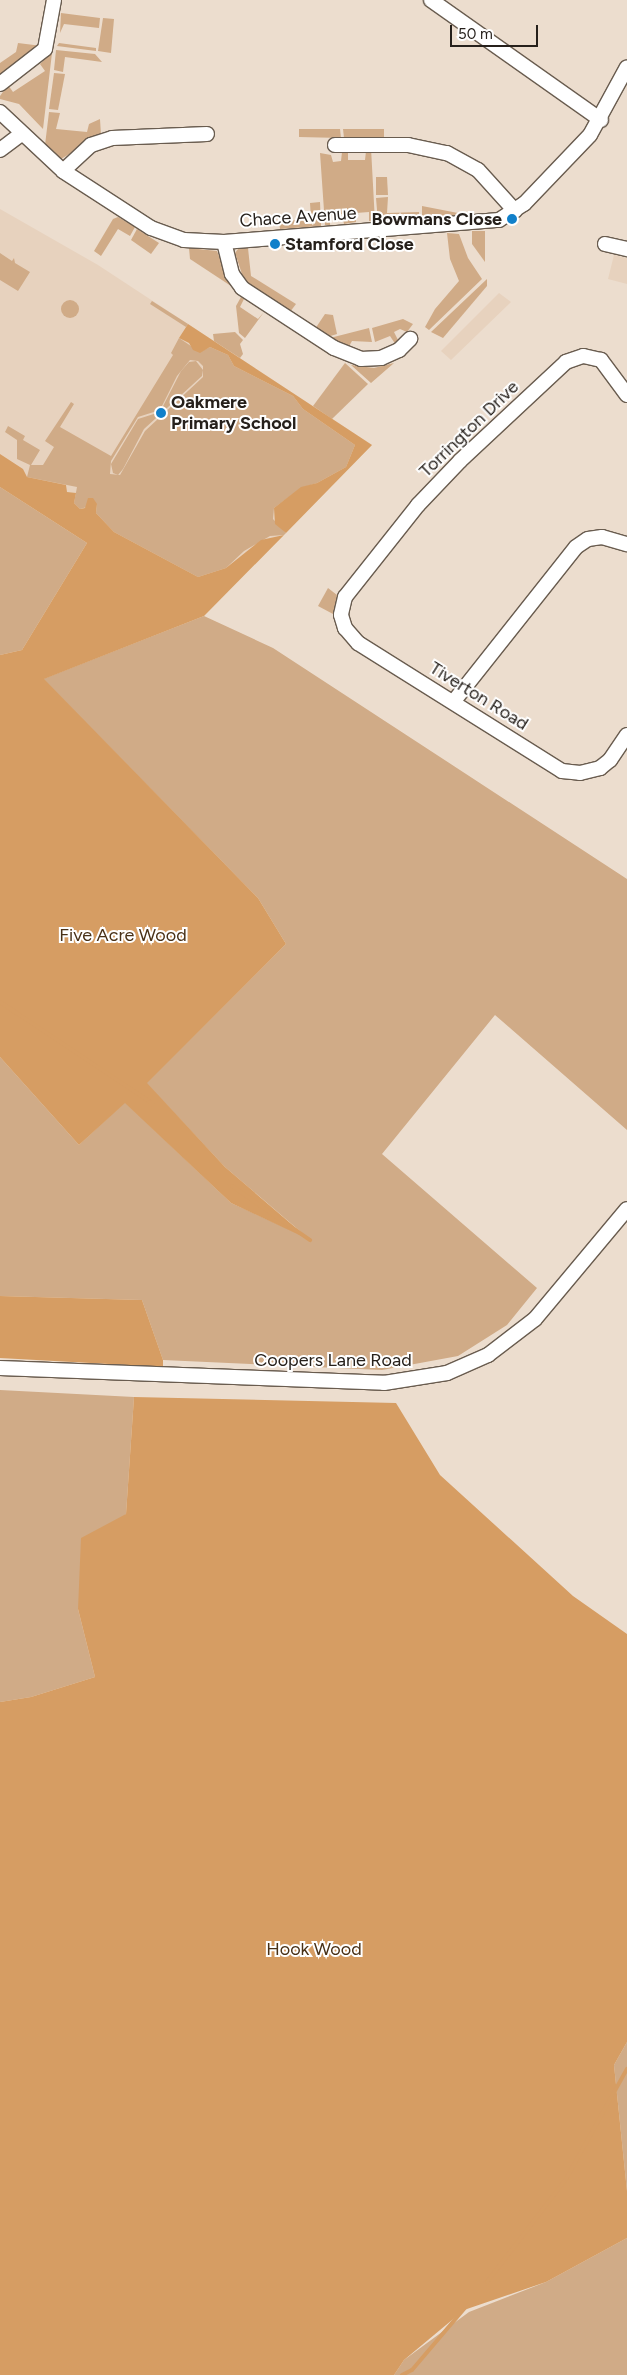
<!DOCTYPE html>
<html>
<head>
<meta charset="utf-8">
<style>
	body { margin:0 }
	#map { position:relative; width:627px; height:2375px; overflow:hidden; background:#ecddce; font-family:Figtree,sans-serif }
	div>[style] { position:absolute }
	.built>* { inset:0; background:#e7d2be }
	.green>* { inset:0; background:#d0ab87 }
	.round { border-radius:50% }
	.forest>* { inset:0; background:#d69d63 }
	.stream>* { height:4px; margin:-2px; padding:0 2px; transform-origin:2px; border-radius:2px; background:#d69d63 }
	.roads { filter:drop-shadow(1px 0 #695c4f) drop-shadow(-1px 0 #695c4f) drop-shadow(0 1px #695c4f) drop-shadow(0 -1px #695c4f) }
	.street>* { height:14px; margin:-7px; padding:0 7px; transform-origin:7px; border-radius:7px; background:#fff }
	.dots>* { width:14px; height:14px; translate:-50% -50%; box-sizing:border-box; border:2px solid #fff; border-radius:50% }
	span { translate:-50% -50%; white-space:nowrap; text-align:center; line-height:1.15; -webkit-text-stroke:4px #fff; paint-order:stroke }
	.street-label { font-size:18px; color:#26201b }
	.poi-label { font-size:18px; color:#26201b; font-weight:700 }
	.right { translate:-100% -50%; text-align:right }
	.left { translate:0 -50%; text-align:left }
	.park-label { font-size:18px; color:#493117 }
	.scale { position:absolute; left:450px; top:25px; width:88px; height:22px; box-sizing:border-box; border:2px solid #26201b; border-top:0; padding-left:6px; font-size:15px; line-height:18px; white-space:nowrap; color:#26201b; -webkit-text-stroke:4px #fff; paint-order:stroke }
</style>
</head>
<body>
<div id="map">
	<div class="built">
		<i style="clip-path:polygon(0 209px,98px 265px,372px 445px,204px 616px,0 487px)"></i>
		<i style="clip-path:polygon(614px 255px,627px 258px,627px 284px,608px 279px)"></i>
		<i style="clip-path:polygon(499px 293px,511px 302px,451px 360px,441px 351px)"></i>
	</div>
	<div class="green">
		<i style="clip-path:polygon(61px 13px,100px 18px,99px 28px,64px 24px,60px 33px)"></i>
		<i style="clip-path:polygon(103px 18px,114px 19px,111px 53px,98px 51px)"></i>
		<i style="clip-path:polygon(18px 43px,42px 46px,0 75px,0 63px,16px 52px)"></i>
		<i style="clip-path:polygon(59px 43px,96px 48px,96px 51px,57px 46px)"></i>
		<i style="clip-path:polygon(56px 50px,95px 54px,102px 62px,65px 57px,63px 72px,54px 70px)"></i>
		<i style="clip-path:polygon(51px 53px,52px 53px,43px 129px,19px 104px,0 99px,0 96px,8px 85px,13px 92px,45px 71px,40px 64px)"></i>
		<i style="clip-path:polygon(54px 73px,65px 74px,58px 110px,49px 109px)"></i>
		<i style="clip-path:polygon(49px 112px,60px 113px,56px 129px,87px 132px,89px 124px,100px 119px,101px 135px,61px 159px,45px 145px)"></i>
		<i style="clip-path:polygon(299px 129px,340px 129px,341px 138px,299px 137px)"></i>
		<i style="clip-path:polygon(343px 129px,384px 129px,384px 138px,344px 138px)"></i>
		<i style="clip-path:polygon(371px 148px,375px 222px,369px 221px,369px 212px,356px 213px,356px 222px,344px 224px,342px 214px,330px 215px,330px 225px,325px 225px,320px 153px,331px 155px,333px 162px,341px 161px,342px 152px,348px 151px,348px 160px,365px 160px,366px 151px)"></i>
		<i style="clip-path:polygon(376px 177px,387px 177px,388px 195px,376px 195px)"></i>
		<i style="clip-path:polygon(388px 197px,387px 213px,419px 212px,419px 219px,378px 222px,376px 198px)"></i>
		<i style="clip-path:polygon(320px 202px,321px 226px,280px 229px,279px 221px,311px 219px,310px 203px)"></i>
		<i style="clip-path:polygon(422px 206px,463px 214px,463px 216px,422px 218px)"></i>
		<i style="clip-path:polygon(118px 217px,135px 227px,130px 236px,118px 229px,101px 256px,94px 251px,113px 219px)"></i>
		<i style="clip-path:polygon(137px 229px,159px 243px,151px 254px,131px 240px)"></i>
		<i style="clip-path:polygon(472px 231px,485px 231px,485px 262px,472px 244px)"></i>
		<i style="clip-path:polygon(447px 233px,459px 234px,468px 258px,482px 279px,429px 330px,425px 327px,435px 309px,459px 281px,450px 259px)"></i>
		<i style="clip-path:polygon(189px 248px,217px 251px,231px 286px,190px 259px)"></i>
		<i style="clip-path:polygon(248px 248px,251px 276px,296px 304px,290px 312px,251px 286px,243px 277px,235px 253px,238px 249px)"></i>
		<i style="clip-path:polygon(0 253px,12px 261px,14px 258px,15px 263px,30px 272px,18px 291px,0 280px)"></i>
		<i style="clip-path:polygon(487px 279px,487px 286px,443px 338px,431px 332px)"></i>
		<i style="clip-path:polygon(241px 297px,244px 299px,240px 307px,258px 319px,264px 312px,245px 338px,239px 333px,236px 306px)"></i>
		<i class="round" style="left:61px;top:300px;width:18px;height:18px"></i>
		<i style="clip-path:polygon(152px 301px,188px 324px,186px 327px,150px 304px)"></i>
		<i style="clip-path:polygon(325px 314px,333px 315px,337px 334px,327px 337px,315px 329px)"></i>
		<i style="clip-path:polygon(403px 319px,413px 324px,407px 332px,400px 329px,394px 332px,398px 340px,396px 345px,390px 336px,375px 342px,372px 328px)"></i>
		<i style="clip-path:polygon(369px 328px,372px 342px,352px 341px,347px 350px,326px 339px)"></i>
		<i style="clip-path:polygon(235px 332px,243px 340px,240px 344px,243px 354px,240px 358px,214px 341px,213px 334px)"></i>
		<i style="clip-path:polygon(evenodd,179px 338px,200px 352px,210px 347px,228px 355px,234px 366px,293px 396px,303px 409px,355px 445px,346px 467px,317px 483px,301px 488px,274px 508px,273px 519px,286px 533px,284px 535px,270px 536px,244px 551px,226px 568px,198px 577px,114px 532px,96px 513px,97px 504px,80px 509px,74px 503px,77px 487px,27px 477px,30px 465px,17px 459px,17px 440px,5px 432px,8px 426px,25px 436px,23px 440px,40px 450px,31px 465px,43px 465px,54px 447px,45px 441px,71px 402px,74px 404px,60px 427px,111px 456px,173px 355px,171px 353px,179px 338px,190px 360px,198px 361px,203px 366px,203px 377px,145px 431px,120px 475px,110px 474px,111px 461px,138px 417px,160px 410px,177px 376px,190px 360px)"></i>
		<i style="clip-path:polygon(196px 361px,203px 370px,202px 376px,144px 429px,123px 469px,118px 475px,113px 473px,111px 464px,138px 419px,160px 412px,181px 371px,189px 362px)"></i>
		<i style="clip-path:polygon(345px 363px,368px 384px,332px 419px,313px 406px)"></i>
		<i style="clip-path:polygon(394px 363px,371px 383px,351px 365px,374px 368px)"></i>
		<i style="clip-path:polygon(0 487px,87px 543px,22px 650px,0 655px)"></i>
		<i style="clip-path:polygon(328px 588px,337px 595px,333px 614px,318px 606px)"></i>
		<i style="clip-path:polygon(204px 616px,273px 648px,627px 879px,627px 1130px,495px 1015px,382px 1154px,537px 1288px,507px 1325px,458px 1356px,382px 1370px,163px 1360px,142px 1300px,0 1296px,0 1057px,79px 1145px,125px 1102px,231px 1203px,308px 1238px,225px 1167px,146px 1083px,286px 944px,258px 898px,43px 679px)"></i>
		<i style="clip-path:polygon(0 1390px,134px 1397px,126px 1514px,78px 1609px,95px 1677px,31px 1697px,0 1702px)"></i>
		<i style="clip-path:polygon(627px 2042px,627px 2191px,614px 2065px)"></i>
		<i style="clip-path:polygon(627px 2238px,627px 2375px,394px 2375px,404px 2360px,469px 2312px,546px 2282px)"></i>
	</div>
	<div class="forest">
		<i style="clip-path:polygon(188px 324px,372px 445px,286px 533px,275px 524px,274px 508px,301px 487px,317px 483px,346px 467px,355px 445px,303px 409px,293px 396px,234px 366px,228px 355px,210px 347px,200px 353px,193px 350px,189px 343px,179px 338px)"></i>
		<i style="clip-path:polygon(0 454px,23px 469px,27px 477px,66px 485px,67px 492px,76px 493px,74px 503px,80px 509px,85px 508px,88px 498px,93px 498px,97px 504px,96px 513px,114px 532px,198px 577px,226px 568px,261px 540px,284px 535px,204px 616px,44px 679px,258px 898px,286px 944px,147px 1083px,225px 1167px,310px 1240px,231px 1203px,125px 1103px,79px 1145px,0 1057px,0 655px,22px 650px,87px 543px,0 487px)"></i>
		<i style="clip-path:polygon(0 1296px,142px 1300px,163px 1360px,163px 1367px,0 1358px)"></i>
		<i style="clip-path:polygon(134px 1397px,396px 1403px,440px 1475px,573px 1596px,627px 1634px,627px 2042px,614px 2065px,627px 2191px,627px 2238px,546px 2282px,464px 2310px,404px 2360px,394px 2375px,0 2375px,0 1702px,31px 1697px,95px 1677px,78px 1609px,81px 1538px,126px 1514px)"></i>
	</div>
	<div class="stream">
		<i style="left:0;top:1002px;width:180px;rotate:33.7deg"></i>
		<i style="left:150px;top:1102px;width:117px;rotate:45.7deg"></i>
		<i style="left:232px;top:1186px;width:95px;rotate:34.7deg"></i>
		<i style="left:402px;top:2375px;width:11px;rotate:-27deg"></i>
		<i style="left:412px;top:2370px;width:116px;rotate:-49.6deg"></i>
		<i style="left:487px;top:2282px;width:130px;rotate:-52.5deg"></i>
		<i style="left:566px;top:2179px;width:126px;rotate:-61deg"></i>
	</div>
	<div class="roads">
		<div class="street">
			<i style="left:431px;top:0;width:208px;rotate:35.2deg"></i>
			<i style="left:0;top:84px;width:57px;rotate:-37.9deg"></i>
			<i style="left:45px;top:49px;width:50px;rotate:-79.6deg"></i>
			<i style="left:0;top:112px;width:86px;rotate:43.1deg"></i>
			<i style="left:63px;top:171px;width:105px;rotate:32.9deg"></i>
			<i style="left:151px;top:228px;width:35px;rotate:20deg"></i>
			<i style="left:184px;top:240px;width:40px;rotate:2.9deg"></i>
			<i style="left:224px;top:242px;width:276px;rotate:-4.6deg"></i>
			<i style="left:499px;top:220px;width:30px;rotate:-33deg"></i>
			<i style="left:524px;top:204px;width:95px;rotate:-46.3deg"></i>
			<i style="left:590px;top:135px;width:77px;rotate:-61.4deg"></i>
			<i style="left:335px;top:145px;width:73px"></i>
			<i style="left:408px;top:145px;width:40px;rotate:12deg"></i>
			<i style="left:447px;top:153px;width:35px;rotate:29deg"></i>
			<i style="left:478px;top:170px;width:55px;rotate:47.9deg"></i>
			<i style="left:0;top:150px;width:26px;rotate:-37deg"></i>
			<i style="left:63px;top:171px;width:38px;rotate:-43deg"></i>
			<i style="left:91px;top:145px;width:22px;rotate:-18deg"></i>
			<i style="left:112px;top:138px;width:95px;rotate:-2.4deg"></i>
			<i style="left:224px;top:242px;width:33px;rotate:76deg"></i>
			<i style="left:232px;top:274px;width:17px;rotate:54deg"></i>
			<i style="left:242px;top:288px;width:110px;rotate:33.1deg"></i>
			<i style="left:334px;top:348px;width:29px;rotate:22deg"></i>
			<i style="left:361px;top:359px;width:20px;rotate:-3deg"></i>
			<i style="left:381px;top:358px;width:20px;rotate:-24deg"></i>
			<i style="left:399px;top:350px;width:16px;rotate:-45deg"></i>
			<i style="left:605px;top:244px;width:23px;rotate:13deg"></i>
			<i style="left:627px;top:395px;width:44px;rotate:-126.6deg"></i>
			<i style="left:601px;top:360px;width:18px;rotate:-167deg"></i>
			<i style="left:583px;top:356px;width:18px;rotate:161deg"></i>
			<i style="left:566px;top:362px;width:145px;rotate:137deg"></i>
			<i style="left:460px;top:461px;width:61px;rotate:133.7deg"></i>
			<i style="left:418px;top:505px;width:117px;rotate:128.4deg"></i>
			<i style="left:345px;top:597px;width:18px;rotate:103deg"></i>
			<i style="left:341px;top:615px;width:14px;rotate:73deg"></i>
			<i style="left:345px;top:628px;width:20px;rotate:49deg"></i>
			<i style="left:358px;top:643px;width:241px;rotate:32.1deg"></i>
			<i style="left:562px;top:771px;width:18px;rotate:6deg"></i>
			<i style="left:580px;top:773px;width:21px;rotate:-14deg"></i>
			<i style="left:600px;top:768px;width:13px;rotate:-39deg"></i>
			<i style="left:610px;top:760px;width:30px;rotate:-56deg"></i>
			<i style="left:454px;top:701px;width:196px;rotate:-51.6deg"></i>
			<i style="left:576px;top:547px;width:14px;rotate:-34deg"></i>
			<i style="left:588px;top:539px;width:14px;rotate:-8deg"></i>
			<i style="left:602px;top:537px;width:26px;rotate:16deg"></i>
			<i style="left:0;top:1368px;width:384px;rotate:2.2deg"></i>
			<i style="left:384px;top:1383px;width:64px;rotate:-9deg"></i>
			<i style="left:447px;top:1373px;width:45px;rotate:-23.7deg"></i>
			<i style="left:488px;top:1355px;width:59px;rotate:-37.5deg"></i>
			<i style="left:535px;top:1319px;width:143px;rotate:-50.1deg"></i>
		</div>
	</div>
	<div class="dots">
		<i style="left:512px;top:219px;background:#1180ca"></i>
		<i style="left:275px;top:244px;background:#1180ca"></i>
		<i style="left:161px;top:413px;background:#1180ca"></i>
	</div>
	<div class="street-label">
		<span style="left:298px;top:217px;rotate:-4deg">Chace Avenue</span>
		<span style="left:469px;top:429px;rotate:-44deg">Torrington Drive</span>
		<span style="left:479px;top:696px;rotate:32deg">Tiverton Road</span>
		<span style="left:333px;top:1360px">Coopers Lane Road</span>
	</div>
	<div class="poi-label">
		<span class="right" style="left:502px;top:219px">Bowmans Close</span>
		<span class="left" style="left:285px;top:244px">Stamford Close</span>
		<span class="left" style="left:171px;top:413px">Oakmere<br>Primary School</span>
	</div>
	<div class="park-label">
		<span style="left:123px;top:935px">Five Acre Wood</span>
		<span style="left:314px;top:1949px">Hook Wood</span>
	</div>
	<div class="scale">50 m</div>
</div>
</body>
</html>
